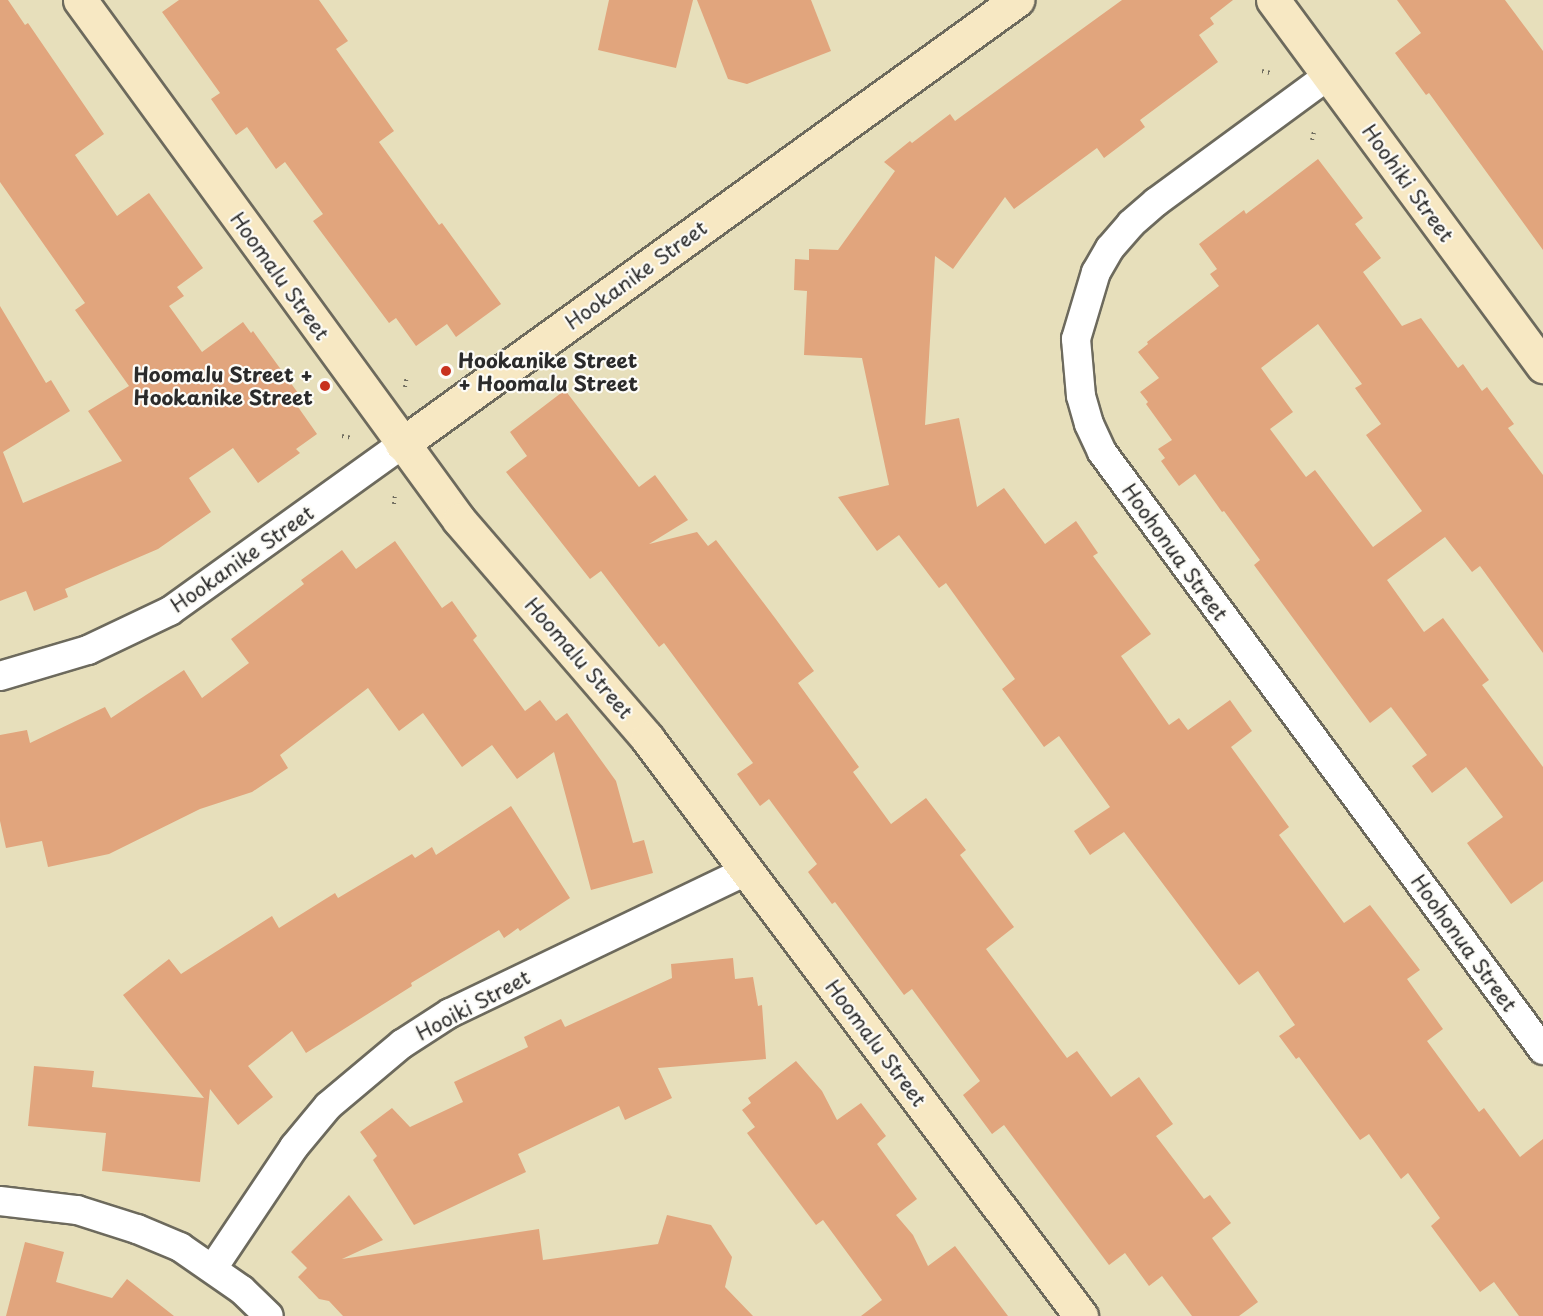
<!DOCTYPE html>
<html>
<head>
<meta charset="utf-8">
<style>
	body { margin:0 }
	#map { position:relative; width:1543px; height:1316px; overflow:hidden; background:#e7dfbb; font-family:"Playpen Sans",sans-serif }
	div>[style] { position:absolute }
	.building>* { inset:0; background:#e1a57d }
	.path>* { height:4px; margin-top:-2px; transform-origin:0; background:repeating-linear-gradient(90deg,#6d6a5d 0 1.5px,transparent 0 6px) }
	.roads { filter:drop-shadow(2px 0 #6d6a5d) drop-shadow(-2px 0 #6d6a5d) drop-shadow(0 2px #6d6a5d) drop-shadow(0 -2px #6d6a5d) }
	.street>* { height:28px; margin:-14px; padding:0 14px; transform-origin:14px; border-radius:14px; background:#fff }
	.secondary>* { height:33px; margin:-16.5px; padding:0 16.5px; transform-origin:16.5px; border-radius:16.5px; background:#f7e8c3 }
	.dots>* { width:16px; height:16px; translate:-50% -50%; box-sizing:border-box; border:3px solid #fdfcf7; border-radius:50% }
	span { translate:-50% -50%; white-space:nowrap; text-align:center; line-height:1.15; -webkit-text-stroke:4.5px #fdfcf7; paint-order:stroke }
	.street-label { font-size:20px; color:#2b2b2b }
	.poi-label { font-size:20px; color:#2b2b2b; font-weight:700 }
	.left { translate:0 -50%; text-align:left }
	.right { translate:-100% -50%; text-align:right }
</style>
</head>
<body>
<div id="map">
	<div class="building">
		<i style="clip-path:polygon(0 0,8px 0,25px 25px,28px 23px,104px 134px,75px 155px,117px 216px,149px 193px,203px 268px,177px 287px,184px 296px,169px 306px,202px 352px,243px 322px,251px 333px,253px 331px,298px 393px,291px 397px,317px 434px,296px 449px,300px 453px,258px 483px,233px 448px,189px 478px,211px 512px,158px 549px,65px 589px,68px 597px,34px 611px,26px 591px,0 601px,0 306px,46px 383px,51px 380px,70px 411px,3px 452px,23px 503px,122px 461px,88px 411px,129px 386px,75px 310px,85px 303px,0 182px)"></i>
		<i style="clip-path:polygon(179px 0,319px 0,348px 41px,336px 49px,394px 131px,379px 142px,439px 225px,442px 223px,501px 304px,456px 337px,447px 324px,416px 346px,396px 318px,389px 323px,313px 221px,323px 214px,285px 162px,276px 169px,247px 127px,236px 135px,211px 99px,220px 93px,162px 12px)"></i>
		<i style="clip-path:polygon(609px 0,693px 0,676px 68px,598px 50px)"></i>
		<i style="clip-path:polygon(697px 0,811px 0,831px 51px,747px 84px,728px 79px)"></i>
		<i style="clip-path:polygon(1122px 0,1233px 0,1210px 18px,1214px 24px,1199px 35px,1218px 62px,1140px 120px,1145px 127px,1104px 158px,1097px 148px,1014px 209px,1005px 197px,953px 269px,935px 256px,925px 425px,959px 418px,977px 507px,1004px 488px,1045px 544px,1076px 521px,1098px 553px,1093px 556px,1151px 634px,1121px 656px,1169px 725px,1179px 718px,1188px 730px,1230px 700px,1252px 731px,1231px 747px,1289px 827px,1279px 835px,1344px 923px,1370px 905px,1420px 970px,1407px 979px,1443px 1029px,1427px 1041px,1479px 1112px,1484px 1108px,1520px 1157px,1543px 1139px,1543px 1316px,1519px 1316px,1494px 1282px,1480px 1292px,1431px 1226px,1440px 1218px,1408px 1173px,1401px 1179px,1369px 1134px,1360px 1140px,1299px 1057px,1296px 1059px,1279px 1036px,1295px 1025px,1258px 971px,1239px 985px,1124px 832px,1090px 855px,1074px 831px,1110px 807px,1059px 736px,1044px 747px,1002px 689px,1015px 679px,946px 583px,939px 588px,899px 535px,877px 551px,838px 497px,889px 485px,862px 358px,804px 355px,807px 291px,794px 290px,795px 259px,809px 260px,809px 249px,838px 250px,895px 171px,884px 162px,910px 141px,912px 143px,950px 114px,955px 121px)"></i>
		<i style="clip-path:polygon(1397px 0,1505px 0,1543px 51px,1543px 250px,1429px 93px,1426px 95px,1395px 53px,1421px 33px)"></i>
		<i style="clip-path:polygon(evenodd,1318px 159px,1363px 218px,1355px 224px,1381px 258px,1363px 272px,1402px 326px,1421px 318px,1458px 368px,1463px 364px,1482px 391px,1487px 387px,1514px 424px,1508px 428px,1543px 475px,1543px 653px,1480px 566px,1472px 572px,1445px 537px,1387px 580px,1424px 632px,1443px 618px,1489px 680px,1482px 685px,1543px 767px,1543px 881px,1511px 904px,1467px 843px,1503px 817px,1466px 767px,1432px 793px,1412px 766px,1427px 755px,1391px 707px,1370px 723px,1254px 565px,1260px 560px,1224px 511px,1222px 512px,1195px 474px,1179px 486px,1161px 461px,1165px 458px,1158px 449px,1172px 440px,1146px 404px,1148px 402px,1140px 392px,1159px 378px,1138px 352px,1148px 344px,1147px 342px,1219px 286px,1210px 274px,1217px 269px,1199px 244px,1244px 210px,1246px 214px,1318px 159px,1318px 324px,1362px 384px,1355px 388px,1381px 424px,1366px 435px,1422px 511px,1373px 547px,1315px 470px,1306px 477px,1270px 429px,1293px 412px,1261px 368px,1318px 324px)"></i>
		<i style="clip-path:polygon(565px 390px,639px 487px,655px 475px,688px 520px,649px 544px,697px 532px,708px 546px,716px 540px,775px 618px,814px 671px,798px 683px,859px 767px,853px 772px,891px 824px,926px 798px,966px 850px,960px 855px,1014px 927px,986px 949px,1067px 1058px,1077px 1051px,1111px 1097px,1139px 1077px,1173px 1124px,1156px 1136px,1204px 1199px,1210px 1195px,1231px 1223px,1212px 1238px,1258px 1302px,1239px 1316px,1192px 1316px,1162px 1276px,1149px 1286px,1125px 1253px,1109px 1265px,1004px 1125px,992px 1134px,963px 1095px,980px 1081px,912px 989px,904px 995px,835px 902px,832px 904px,808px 872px,817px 864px,769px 799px,760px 806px,737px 774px,753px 763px,664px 643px,659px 647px,601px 571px,590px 579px,506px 472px,527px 456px,510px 432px)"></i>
		<i style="clip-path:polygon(395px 541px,442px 608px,452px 601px,477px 636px,473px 640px,525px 711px,540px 700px,556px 721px,567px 713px,616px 781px,633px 843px,644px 840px,653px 873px,591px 890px,554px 752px,517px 779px,492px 745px,462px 767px,423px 713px,399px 731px,368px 688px,280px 755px,288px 768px,252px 792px,200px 809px,109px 854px,48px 867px,42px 841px,6px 848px,0 821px,0 735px,27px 730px,30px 743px,105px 707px,111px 718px,184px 670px,202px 698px,249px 663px,231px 639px,304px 584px,301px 580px,342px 550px,356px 569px)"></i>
		<i style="clip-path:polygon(511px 806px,570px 898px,520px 931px,518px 928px,504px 938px,499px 930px,411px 983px,412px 986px,306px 1053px,292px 1031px,248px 1066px,273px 1097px,238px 1125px,210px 1089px,200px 1182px,102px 1171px,106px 1133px,28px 1126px,34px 1066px,94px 1071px,92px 1087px,204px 1098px,123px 995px,169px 959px,181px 974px,272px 916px,279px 928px,335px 893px,338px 898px,412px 854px,415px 858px,432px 847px,436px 855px)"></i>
		<i style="clip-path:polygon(733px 958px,735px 979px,753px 977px,758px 1006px,762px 1005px,766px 1059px,658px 1068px,672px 1098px,625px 1120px,619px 1106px,518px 1154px,526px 1172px,414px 1225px,373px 1160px,377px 1156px,360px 1132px,392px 1108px,410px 1127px,463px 1102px,454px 1082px,528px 1047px,524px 1037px,561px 1019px,565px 1027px,672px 978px,671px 964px)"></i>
		<i style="clip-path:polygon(796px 1061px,822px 1091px,837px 1120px,861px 1103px,886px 1136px,877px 1144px,917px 1199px,896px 1215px,913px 1235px,928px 1266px,955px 1246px,1008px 1316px,861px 1316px,882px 1300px,823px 1220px,816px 1225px,747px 1133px,755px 1127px,742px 1110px,751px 1103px,748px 1098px)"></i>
		<i style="clip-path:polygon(349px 1195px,383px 1240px,342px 1259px,539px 1229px,543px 1260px,658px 1244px,667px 1215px,711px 1225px,732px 1257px,725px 1287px,753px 1316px,343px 1316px,329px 1301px,319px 1299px,298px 1277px,307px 1268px,291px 1252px)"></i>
		<i style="clip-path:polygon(25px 1242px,64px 1252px,56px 1282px,112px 1298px,127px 1279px,174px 1316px,6px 1316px)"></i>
	</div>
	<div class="path">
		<i style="left:1262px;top:71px;width:9px;rotate:13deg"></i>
		<i style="left:1312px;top:140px;width:9px;rotate:-77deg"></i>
		<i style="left:405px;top:387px;width:11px;rotate:-80deg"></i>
		<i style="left:342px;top:436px;width:10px;rotate:11deg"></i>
		<i style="left:394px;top:504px;width:9px;rotate:-84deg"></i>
	</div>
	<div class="roads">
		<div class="street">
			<i style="left:1329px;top:75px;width:215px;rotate:143.7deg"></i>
			<i style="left:1156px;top:202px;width:33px;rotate:139deg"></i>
			<i style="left:1131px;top:224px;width:32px;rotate:131deg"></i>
			<i style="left:1110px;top:248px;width:28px;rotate:120deg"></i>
			<i style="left:1096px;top:272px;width:70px;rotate:106.6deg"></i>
			<i style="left:1076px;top:339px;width:57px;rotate:85deg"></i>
			<i style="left:1081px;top:396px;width:29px;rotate:74deg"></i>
			<i style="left:1089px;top:424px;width:31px;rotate:65deg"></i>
			<i style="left:1102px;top:452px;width:743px;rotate:53.59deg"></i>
			<i style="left:0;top:676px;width:92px;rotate:-16.5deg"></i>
			<i style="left:88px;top:650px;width:91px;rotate:-25.4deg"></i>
			<i style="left:170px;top:611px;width:286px;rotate:-35.7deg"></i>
			<i style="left:0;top:1201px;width:78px;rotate:6.7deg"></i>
			<i style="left:77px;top:1210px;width:63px;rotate:17.6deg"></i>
			<i style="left:137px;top:1229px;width:47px;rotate:22.7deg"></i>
			<i style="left:180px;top:1247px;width:75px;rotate:34.7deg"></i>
			<i style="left:242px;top:1290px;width:37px;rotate:44deg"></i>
			<i style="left:213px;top:1268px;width:146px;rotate:-56.2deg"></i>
			<i style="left:294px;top:1147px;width:53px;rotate:-50.3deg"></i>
			<i style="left:328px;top:1106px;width:97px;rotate:-40deg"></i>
			<i style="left:402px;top:1044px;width:57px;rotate:-32.9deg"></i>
			<i style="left:450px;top:1013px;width:328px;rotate:-25.6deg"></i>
		</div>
		<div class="secondary">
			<i style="left:80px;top:0;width:643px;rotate:53.91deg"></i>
			<i style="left:459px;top:520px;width:288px;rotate:49.2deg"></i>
			<i style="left:647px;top:738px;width:723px;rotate:53.1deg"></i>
			<i style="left:1273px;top:0;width:455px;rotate:53.6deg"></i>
			<i style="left:402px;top:444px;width:759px;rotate:-35.83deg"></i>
		</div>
	</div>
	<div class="dots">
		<i style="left:446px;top:371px;background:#c8321e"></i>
		<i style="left:325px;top:386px;background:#c8321e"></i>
	</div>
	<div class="street-label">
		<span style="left:1408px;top:183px;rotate:54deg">Hoohiki Street</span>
		<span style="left:636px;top:275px;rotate:-36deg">Hookanike Street</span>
		<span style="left:280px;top:276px;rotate:54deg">Hoomalu Street</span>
		<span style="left:1175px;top:552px;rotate:54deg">Hoohonua Street</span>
		<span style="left:242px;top:559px;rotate:-35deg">Hookanike Street</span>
		<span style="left:579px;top:658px;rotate:49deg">Hoomalu Street</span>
		<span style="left:1464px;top:943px;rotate:54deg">Hoohonua Street</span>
		<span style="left:473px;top:1005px;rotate:-28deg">Hooiki Street</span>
		<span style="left:876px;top:1043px;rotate:53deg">Hoomalu Street</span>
	</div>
	<div class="poi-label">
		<span class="left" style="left:458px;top:372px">Hookanike Street<br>+ Hoomalu Street</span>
		<span class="right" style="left:313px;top:386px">Hoomalu Street +<br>Hookanike Street</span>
	</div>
</div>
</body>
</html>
